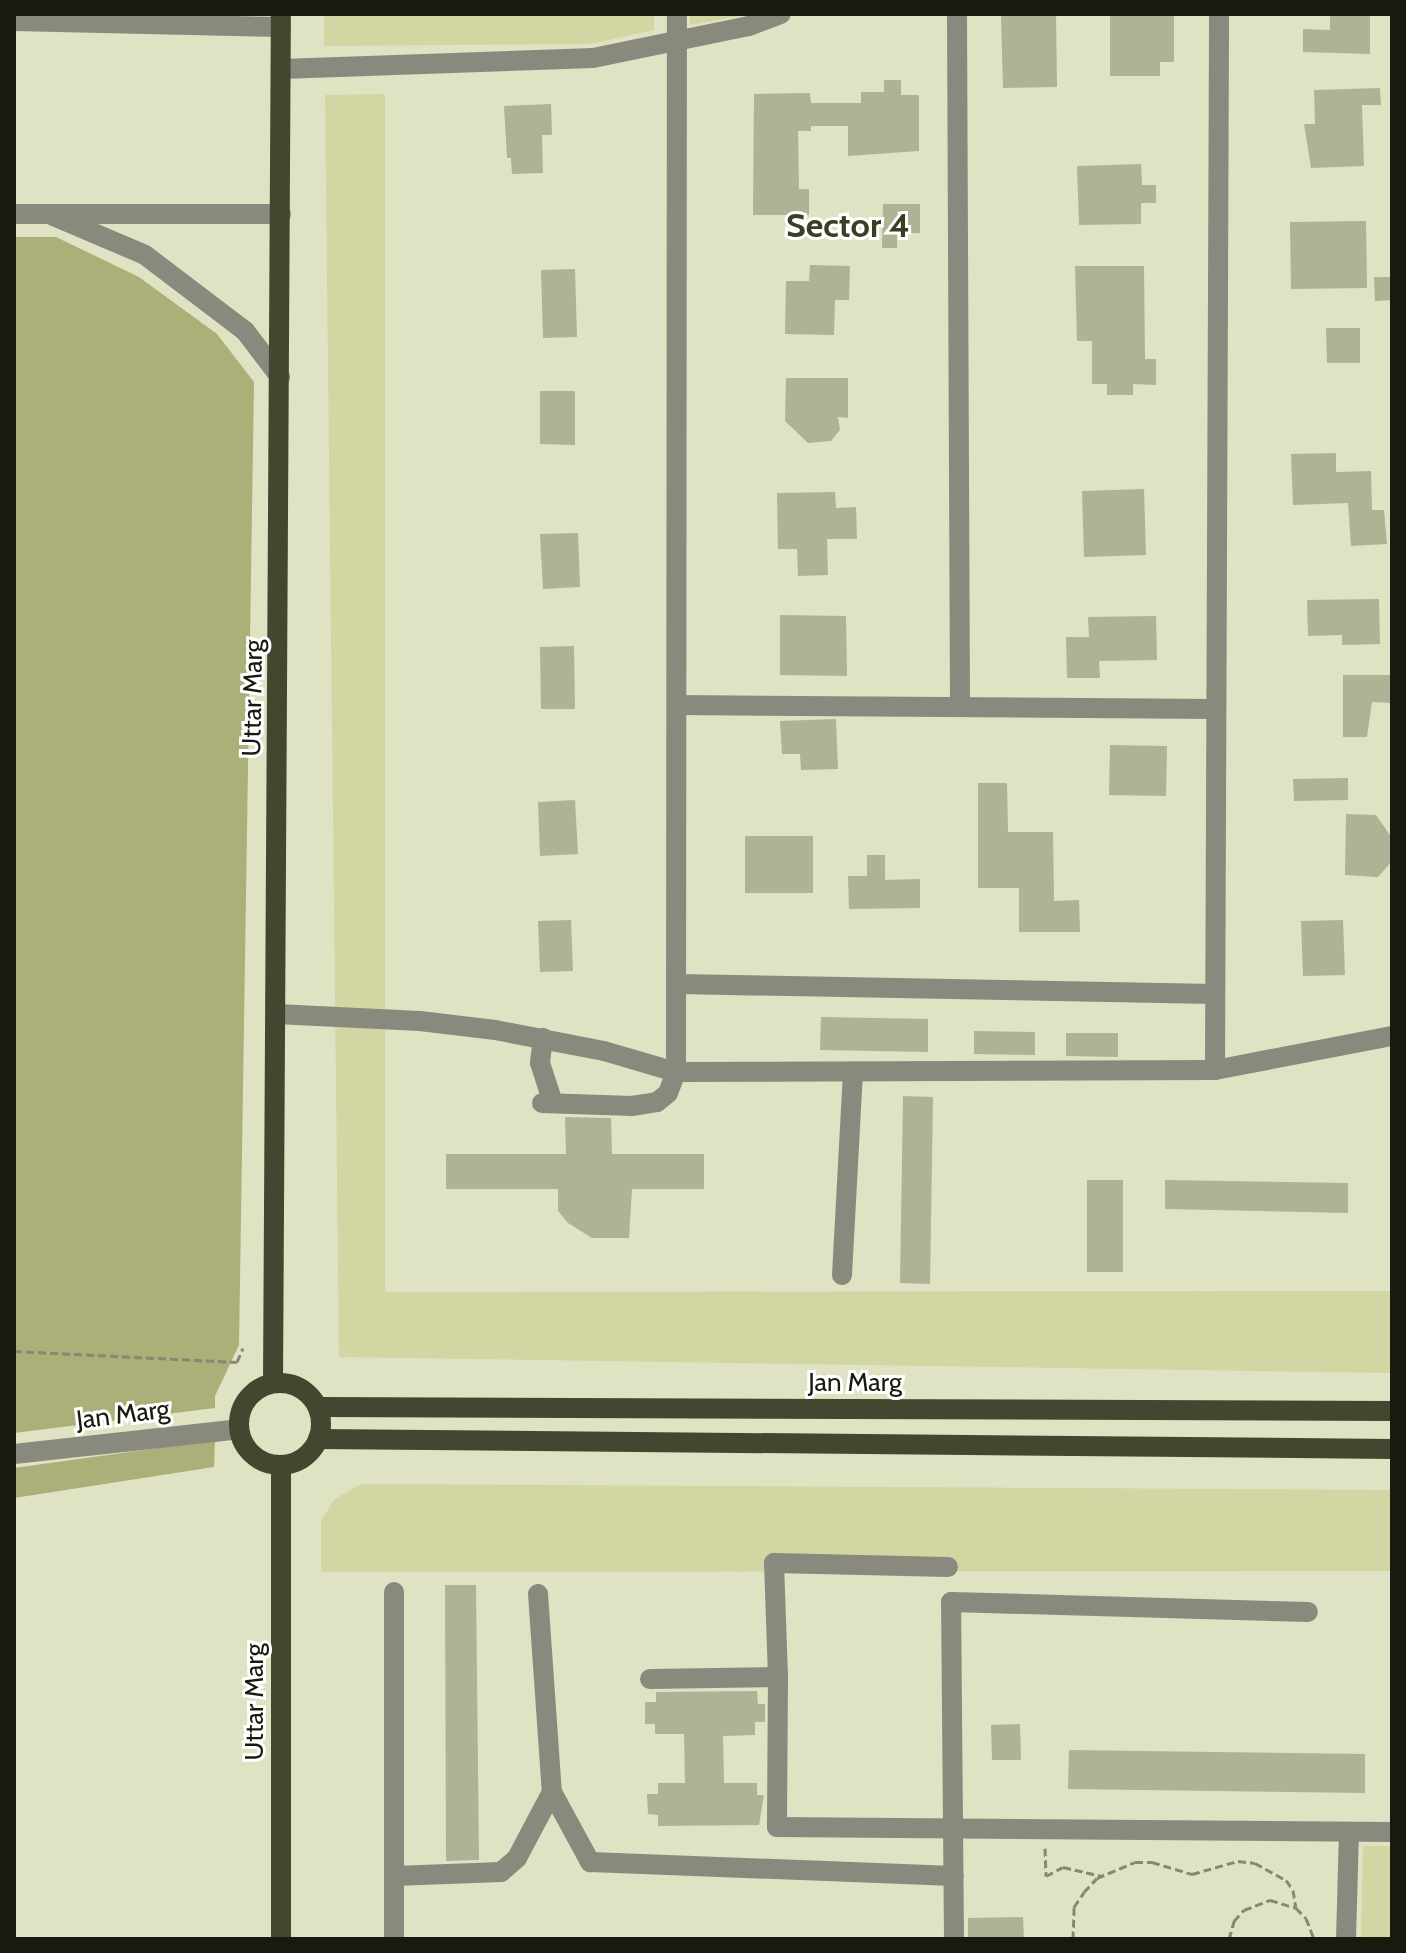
<!DOCTYPE html>
<html>
<head>
<meta charset="utf-8">
<style>
	body { margin:0 }
	#map { position:relative; width:1406px; height:1953px; overflow:hidden; background:#dfe2c3; font-family:Cabin,sans-serif }
	div>[style] { position:absolute }
	.green>* { inset:0; background:#d2d6a2 }
	.forest>* { inset:0; background:#abb079 }
	.building>* { inset:0; background:#afb294 }
	.path>* { height:3px; margin-top:-1.5px; transform-origin:0; background:repeating-linear-gradient(90deg,#868872 0 8px,transparent 0 12px) }
	.minor>* { height:20px; margin:-10px; padding:0 10px; transform-origin:10px; border-radius:10px; background:#898a7d }
	.major>* { height:20px; margin:-10px; padding:0 10px; transform-origin:10px; border-radius:10px; background:#444630 }
	.major>.ring { margin:-10px; padding:0; box-sizing:content-box; background:none; border:20px solid #444630; border-radius:50% }
	span { translate:-50% -50%; white-space:nowrap; text-align:center; line-height:1.15; -webkit-text-stroke:6px #fff; paint-order:stroke }
	.street-label { font-size:26px; color:#191a0f }
	.district-label { font-size:34px; color:#3c3e24; font-weight:700 }
	.frame { position:absolute; inset:0; border:16px solid #191a0f; pointer-events:none }
</style>
</head>
<body>
<div id="map">
	<div class="green">
		<i style="clip-path:polygon(324px 14px,654px 14px,654px 30px,590px 44px,324px 46px)"></i>
		<i style="clip-path:polygon(690px 14px,751px 14px,690px 25px)"></i>
		<i style="clip-path:polygon(385px 94px,385px 1292px,1392px 1291px,1392px 1373px,339px 1357px,325px 95px)"></i>
		<i style="clip-path:polygon(361px 1484px,1392px 1490px,1392px 1571px,321px 1572px,321px 1520px,335px 1499px)"></i>
		<i style="clip-path:polygon(1363px 1846px,1392px 1846px,1392px 1939px,1361px 1939px)"></i>
	</div>
	<div class="forest">
		<i style="clip-path:polygon(14px 237px,56px 237px,139px 277px,217px 334px,254px 382px,239px 1345px,215px 1396px,215px 1408px,14px 1433px)"></i>
		<i style="clip-path:polygon(215px 1440px,214px 1467px,14px 1498px,14px 1468px)"></i>
	</div>
	<div class="building">
		<i style="clip-path:polygon(1001px 14px,1056px 14px,1057px 87px,1003px 88px)"></i>
		<i style="clip-path:polygon(1110px 14px,1174px 14px,1174px 62px,1160px 62px,1160px 76px,1110px 76px)"></i>
		<i style="clip-path:polygon(1330px 14px,1370px 14px,1370px 54px,1303px 52px,1303px 29px,1330px 30px)"></i>
		<i style="clip-path:polygon(884px 80px,901px 80px,901px 95px,919px 95px,919px 151px,848px 156px,848px 126px,811px 126px,811px 131px,798px 131px,799px 189px,809px 189px,809px 215px,753px 215px,754px 94px,810px 93px,811px 103px,861px 103px,861px 92px,884px 92px)"></i>
		<i style="clip-path:polygon(1380px 88px,1381px 105px,1362px 105px,1364px 166px,1311px 168px,1304px 124px,1315px 124px,1314px 90px)"></i>
		<i style="clip-path:polygon(551px 104px,552px 135px,542px 135px,543px 173px,512px 174px,511px 158px,507px 158px,504px 106px)"></i>
		<i style="clip-path:polygon(1141px 164px,1142px 185px,1156px 185px,1156px 203px,1141px 203px,1141px 224px,1079px 225px,1077px 166px)"></i>
		<i style="clip-path:polygon(883px 204px,920px 204px,920px 233px,897px 233px,897px 248px,882px 248px)"></i>
		<i style="clip-path:polygon(1366px 221px,1367px 288px,1291px 289px,1290px 222px)"></i>
		<i style="clip-path:polygon(810px 265px,850px 266px,849px 300px,835px 300px,834px 335px,785px 334px,786px 281px,809px 281px)"></i>
		<i style="clip-path:polygon(1075px 266px,1144px 266px,1145px 359px,1156px 359px,1156px 385px,1133px 384px,1133px 395px,1107px 395px,1107px 384px,1092px 384px,1092px 341px,1077px 341px)"></i>
		<i style="clip-path:polygon(575px 269px,577px 337px,543px 338px,541px 270px)"></i>
		<i style="clip-path:polygon(1374px 277px,1392px 277px,1392px 300px,1375px 301px)"></i>
		<i style="clip-path:polygon(1326px 328px,1360px 328px,1360px 363px,1327px 363px)"></i>
		<i style="clip-path:polygon(786px 378px,848px 378px,848px 418px,838px 417px,840px 430px,831px 441px,808px 443px,785px 421px)"></i>
		<i style="clip-path:polygon(540px 391px,575px 391px,575px 445px,540px 444px)"></i>
		<i style="clip-path:polygon(1336px 453px,1336px 472px,1371px 471px,1372px 510px,1384px 510px,1387px 544px,1351px 546px,1348px 503px,1293px 505px,1291px 454px)"></i>
		<i style="clip-path:polygon(1144px 489px,1146px 555px,1084px 557px,1082px 491px)"></i>
		<i style="clip-path:polygon(835px 492px,836px 508px,856px 507px,857px 539px,827px 539px,828px 575px,798px 576px,797px 549px,778px 549px,777px 493px)"></i>
		<i style="clip-path:polygon(578px 533px,580px 587px,543px 589px,540px 534px)"></i>
		<i style="clip-path:polygon(1379px 599px,1380px 644px,1342px 645px,1342px 635px,1308px 636px,1307px 600px)"></i>
		<i style="clip-path:polygon(780px 615px,846px 616px,847px 676px,780px 675px)"></i>
		<i style="clip-path:polygon(1156px 616px,1157px 660px,1099px 661px,1100px 678px,1067px 678px,1066px 637px,1089px 637px,1088px 617px)"></i>
		<i style="clip-path:polygon(574px 646px,575px 709px,541px 709px,540px 647px)"></i>
		<i style="clip-path:polygon(1343px 675px,1392px 675px,1392px 703px,1372px 702px,1367px 737px,1343px 737px)"></i>
		<i style="clip-path:polygon(836px 719px,838px 769px,801px 770px,800px 754px,782px 754px,780px 721px)"></i>
		<i style="clip-path:polygon(1110px 745px,1167px 746px,1166px 796px,1109px 795px)"></i>
		<i style="clip-path:polygon(1348px 778px,1348px 800px,1294px 801px,1293px 779px)"></i>
		<i style="clip-path:polygon(978px 783px,1007px 783px,1008px 832px,1053px 832px,1054px 901px,1079px 900px,1080px 932px,1019px 932px,1019px 888px,978px 888px)"></i>
		<i style="clip-path:polygon(575px 800px,578px 854px,540px 856px,538px 802px)"></i>
		<i style="clip-path:polygon(1346px 814px,1376px 815px,1392px 838px,1392px 861px,1378px 877px,1345px 875px)"></i>
		<i style="clip-path:polygon(745px 836px,813px 836px,813px 893px,745px 893px)"></i>
		<i style="clip-path:polygon(867px 855px,885px 855px,885px 880px,920px 879px,920px 908px,849px 909px,848px 876px,867px 876px)"></i>
		<i style="clip-path:polygon(571px 920px,573px 971px,540px 972px,538px 921px)"></i>
		<i style="clip-path:polygon(1343px 920px,1345px 975px,1303px 976px,1301px 921px)"></i>
		<i style="clip-path:polygon(821px 1017px,928px 1019px,928px 1052px,820px 1050px)"></i>
		<i style="clip-path:polygon(974px 1031px,1035px 1032px,1035px 1055px,974px 1054px)"></i>
		<i style="clip-path:polygon(1066px 1033px,1118px 1033px,1118px 1057px,1066px 1056px)"></i>
		<i style="clip-path:polygon(903px 1096px,933px 1097px,930px 1284px,900px 1283px)"></i>
		<i style="clip-path:polygon(565px 1117px,611px 1118px,612px 1154px,704px 1154px,704px 1189px,632px 1189px,629px 1238px,592px 1238px,568px 1223px,558px 1211px,558px 1189px,446px 1189px,446px 1154px,566px 1154px)"></i>
		<i style="clip-path:polygon(1087px 1180px,1123px 1180px,1123px 1272px,1087px 1272px)"></i>
		<i style="clip-path:polygon(1165px 1180px,1348px 1183px,1348px 1213px,1165px 1209px)"></i>
		<i style="clip-path:polygon(445px 1585px,476px 1585px,479px 1860px,446px 1861px)"></i>
		<i style="clip-path:polygon(757px 1691px,758px 1704px,765px 1704px,765px 1722px,755px 1722px,755px 1735px,723px 1736px,724px 1783px,757px 1783px,757px 1795px,764px 1795px,759px 1825px,658px 1826px,658px 1815px,648px 1814px,647px 1794px,658px 1794px,658px 1783px,685px 1783px,684px 1734px,655px 1734px,655px 1724px,645px 1724px,645px 1702px,656px 1702px,656px 1692px)"></i>
		<i style="clip-path:polygon(1020px 1724px,1021px 1760px,992px 1760px,991px 1725px)"></i>
		<i style="clip-path:polygon(1069px 1750px,1365px 1754px,1365px 1793px,1068px 1789px)"></i>
		<i style="clip-path:polygon(1023px 1917px,1024px 1939px,968px 1939px,968px 1918px)"></i>
	</div>
	<div class="path">
		<i style="left:14px;top:1351px;width:223px;rotate:2.8deg"></i>
		<i style="left:237px;top:1362px;width:15px;rotate:-67deg"></i>
		<i style="left:1045px;top:1848px;width:28px;rotate:88deg"></i>
		<i style="left:1046px;top:1876px;width:19px;rotate:-28deg"></i>
		<i style="left:1063px;top:1867px;width:40px;rotate:13deg"></i>
		<i style="left:1073px;top:1939px;width:32px;rotate:-88deg"></i>
		<i style="left:1074px;top:1907px;width:18px;rotate:-56deg"></i>
		<i style="left:1084px;top:1892px;width:19px;rotate:-47deg"></i>
		<i style="left:1097px;top:1878px;width:41px;rotate:-22.8deg"></i>
		<i style="left:1135px;top:1862px;width:17px"></i>
		<i style="left:1152px;top:1862px;width:42px;rotate:16.7deg"></i>
		<i style="left:1192px;top:1874px;width:48px;rotate:-15.8deg"></i>
		<i style="left:1238px;top:1861px;width:17px;rotate:7deg"></i>
		<i style="left:1255px;top:1863px;width:35px;rotate:29deg"></i>
		<i style="left:1286px;top:1880px;width:12px;rotate:55deg"></i>
		<i style="left:1293px;top:1890px;width:18px;rotate:81deg"></i>
		<i style="left:1229px;top:1939px;width:19px;rotate:-74deg"></i>
		<i style="left:1234px;top:1921px;width:15px;rotate:-48deg"></i>
		<i style="left:1244px;top:1910px;width:28px;rotate:-21deg"></i>
		<i style="left:1270px;top:1900px;width:27px;rotate:17deg"></i>
		<i style="left:1296px;top:1908px;width:14px;rotate:45deg"></i>
		<i style="left:1306px;top:1918px;width:22px;rotate:69deg"></i>
	</div>
	<div class="minor">
		<i style="left:957px;top:14px;width:693px;rotate:89.75deg"></i>
		<i style="left:14px;top:21px;width:267px;rotate:1.3deg"></i>
		<i style="left:281px;top:69px;width:312px;rotate:-2deg"></i>
		<i style="left:593px;top:58px;width:159px;rotate:-11.6deg"></i>
		<i style="left:749px;top:26px;width:34px;rotate:-21deg"></i>
		<i style="left:14px;top:214px;width:267px"></i>
		<i style="left:49px;top:214px;width:104px;rotate:23.1deg"></i>
		<i style="left:145px;top:255px;width:126px;rotate:37.2deg"></i>
		<i style="left:245px;top:331px;width:58px;rotate:52.7deg"></i>
		<i style="left:677px;top:705px;width:538px;rotate:0.43deg"></i>
		<i style="left:677px;top:984px;width:537px;rotate:1.07deg"></i>
		<i style="left:276px;top:1014px;width:144px;rotate:2.8deg"></i>
		<i style="left:420px;top:1021px;width:76px;rotate:6.8deg"></i>
		<i style="left:495px;top:1030px;width:111px;rotate:10.9deg"></i>
		<i style="left:604px;top:1051px;width:75px;rotate:16.3deg"></i>
		<i style="left:676px;top:1072px;width:539px;rotate:-0.21deg"></i>
		<i style="left:1215px;top:1070px;width:180px;rotate:-10.9deg"></i>
		<i style="left:543px;top:1038px;width:25px;rotate:97deg"></i>
		<i style="left:540px;top:1063px;width:42px;rotate:72deg"></i>
		<i style="left:1215px;top:1070px;width:1056px;rotate:-89.78deg"></i>
		<i style="left:542px;top:1103px;width:90px;rotate:1.9deg"></i>
		<i style="left:632px;top:1106px;width:25px;rotate:-9deg"></i>
		<i style="left:657px;top:1102px;width:14px;rotate:-39deg"></i>
		<i style="left:668px;top:1093px;width:22px;rotate:-69deg"></i>
		<i style="left:676px;top:1072px;width:1058px;rotate:-89.95deg"></i>
		<i style="left:842px;top:1275px;width:202px;rotate:-86.9deg"></i>
		<i style="left:14px;top:1454px;width:226px;rotate:-6.3deg"></i>
		<i style="left:394px;top:1592px;width:347px;rotate:90deg"></i>
		<i style="left:538px;top:1594px;width:198px;rotate:86deg"></i>
		<i style="left:552px;top:1792px;width:80px;rotate:61.5deg"></i>
		<i style="left:590px;top:1862px;width:364px;rotate:2.2deg"></i>
		<i style="left:778px;top:1677px;width:114px;rotate:-92deg"></i>
		<i style="left:774px;top:1563px;width:174px;rotate:1.3deg"></i>
		<i style="left:650px;top:1679px;width:128px;rotate:-0.9deg"></i>
		<i style="left:778px;top:1677px;width:150px;rotate:90.4deg"></i>
		<i style="left:777px;top:1827px;width:615px;rotate:0.47deg"></i>
		<i style="left:394px;top:1876px;width:107px;rotate:-2.1deg"></i>
		<i style="left:501px;top:1872px;width:21px;rotate:-41deg"></i>
		<i style="left:517px;top:1858px;width:75px;rotate:-62.1deg"></i>
		<i style="left:954px;top:1939px;width:337px;rotate:-90.5deg"></i>
		<i style="left:951px;top:1602px;width:357px;rotate:1.6deg"></i>
		<i style="left:1346px;top:1939px;width:107px;rotate:-88.4deg"></i>
	</div>
	<div class="major">
		<i style="left:273px;top:1383px;width:1369px;rotate:-89.67deg"></i>
		<i class="ring" style="left:239px;top:1383px;width:62px;height:62px"></i>
		<i style="left:318px;top:1407px;width:1074px;rotate:0.21deg"></i>
		<i style="left:318px;top:1439px;width:1074px;rotate:0.53deg"></i>
		<i style="left:281px;top:1465px;width:474px;rotate:90deg"></i>
	</div>
	<div class="street-label">
		<span style="left:253px;top:698px;rotate:-89deg">Uttar Marg</span>
		<span style="left:855px;top:1383px">Jan Marg</span>
		<span style="left:123px;top:1415px;rotate:-7deg">Jan Marg</span>
		<span style="left:255px;top:1702px;rotate:-90deg">Uttar Marg</span>
	</div>
	<div class="district-label">
		<span style="left:848px;top:226px">Sector 4</span>
	</div>
	<div class="frame"></div>
</div>
</body>
</html>
